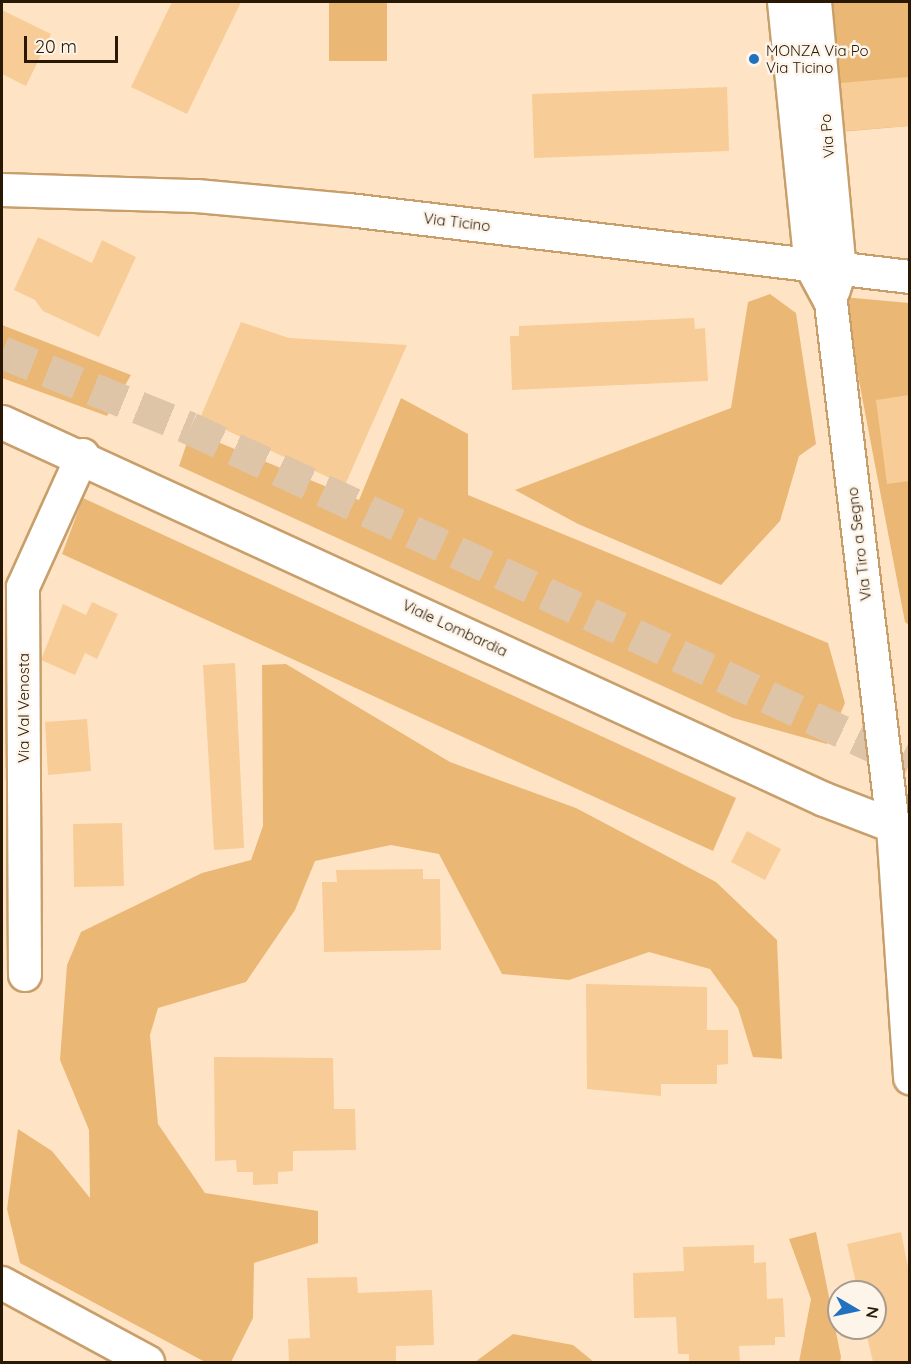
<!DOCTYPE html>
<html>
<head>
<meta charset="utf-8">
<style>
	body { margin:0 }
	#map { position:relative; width:911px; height:1364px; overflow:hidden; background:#fee4c5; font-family:Quicksand,sans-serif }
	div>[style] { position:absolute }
	.green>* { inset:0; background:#ebb775 }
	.building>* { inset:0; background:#f8cc97 }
	.highway-tunnel>* { height:33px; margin-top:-16.5px; transform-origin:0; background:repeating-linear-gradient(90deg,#dec5a8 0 33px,transparent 0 49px) }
	.roads { filter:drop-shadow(2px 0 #c89f6b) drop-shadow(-2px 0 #c89f6b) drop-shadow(0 2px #c89f6b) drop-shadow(0 -2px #c89f6b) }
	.street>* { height:32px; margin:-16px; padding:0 16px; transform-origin:16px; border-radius:16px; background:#fff }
	.secondary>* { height:33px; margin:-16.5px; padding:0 16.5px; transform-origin:16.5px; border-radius:16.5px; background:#fff }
	.dots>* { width:16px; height:16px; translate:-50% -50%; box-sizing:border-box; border:3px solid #fdf4ea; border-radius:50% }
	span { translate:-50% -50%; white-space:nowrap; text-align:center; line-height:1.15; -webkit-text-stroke:5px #fdf4ea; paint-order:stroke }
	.poi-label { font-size:15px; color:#281804 }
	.left { translate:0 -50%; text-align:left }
	.street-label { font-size:15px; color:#281804 }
	.frame { position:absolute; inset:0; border:3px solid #281804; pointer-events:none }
	.north { position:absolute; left:827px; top:1280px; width:60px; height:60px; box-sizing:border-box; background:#fdf4ea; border:2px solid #a89c8e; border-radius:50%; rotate:99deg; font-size:16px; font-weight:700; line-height:24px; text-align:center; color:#281804 }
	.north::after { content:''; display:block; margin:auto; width:21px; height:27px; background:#2171c0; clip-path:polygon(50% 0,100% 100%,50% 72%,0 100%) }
	.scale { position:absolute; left:24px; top:36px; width:94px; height:27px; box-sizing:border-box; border:3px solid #281804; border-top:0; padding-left:8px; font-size:18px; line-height:21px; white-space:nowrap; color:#281804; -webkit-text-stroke:4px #fdf4ea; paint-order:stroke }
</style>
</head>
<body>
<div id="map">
	<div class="green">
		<i style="clip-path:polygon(329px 2px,387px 2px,387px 61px,329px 61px)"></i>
		<i style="clip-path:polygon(828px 2px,909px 2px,909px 126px,839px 132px)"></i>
		<i style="clip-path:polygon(770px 294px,796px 313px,816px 444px,799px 456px,780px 521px,721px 585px,578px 524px,515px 490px,731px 408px,748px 302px)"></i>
		<i style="clip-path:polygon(843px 297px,909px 303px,909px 625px,905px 622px)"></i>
		<i style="clip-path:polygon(2px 325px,131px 375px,107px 416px,2px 378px)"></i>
		<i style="clip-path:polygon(401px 398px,468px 434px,468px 495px,828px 643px,845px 703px,827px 744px,733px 718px,179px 466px,191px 431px,359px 500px)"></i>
		<i style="clip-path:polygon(83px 498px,736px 798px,713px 851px,62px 554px)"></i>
		<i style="clip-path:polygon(286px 664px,450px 762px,576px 808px,716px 882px,777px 940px,782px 1059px,753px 1057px,738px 1008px,710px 969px,649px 952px,569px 980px,502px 974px,439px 854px,391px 845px,315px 861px,295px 910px,246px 982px,158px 1008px,150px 1035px,158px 1124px,205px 1193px,318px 1211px,318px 1243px,254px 1263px,253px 1318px,231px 1362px,205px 1362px,20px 1263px,7px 1209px,18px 1129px,52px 1151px,90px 1198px,89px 1130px,60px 1060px,67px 965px,81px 932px,202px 873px,251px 860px,263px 826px,262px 665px)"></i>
		<i style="clip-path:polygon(816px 1232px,841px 1357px,840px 1362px,799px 1362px,811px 1299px,789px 1239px)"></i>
		<i style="clip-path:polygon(513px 1334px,573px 1345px,594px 1362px,475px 1362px)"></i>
	</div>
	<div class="building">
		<i style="clip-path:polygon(172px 2px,241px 2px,187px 114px,131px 87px)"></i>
		<i style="clip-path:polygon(2px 10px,51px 34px,26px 86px,2px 74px)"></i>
		<i style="clip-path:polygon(909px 77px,909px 126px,845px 131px,841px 83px)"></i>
		<i style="clip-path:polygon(727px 87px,729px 151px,534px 158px,532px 94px)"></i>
		<i style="clip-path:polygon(38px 237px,92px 263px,102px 240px,136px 257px,99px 337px,43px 311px,35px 300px,14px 290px)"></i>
		<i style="clip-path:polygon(694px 318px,695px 329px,705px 328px,708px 381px,512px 390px,510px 336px,519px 336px,519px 326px)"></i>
		<i style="clip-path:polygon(241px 322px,289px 338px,407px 345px,345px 485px,200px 418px)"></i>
		<i style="clip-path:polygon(909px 395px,909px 481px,887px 484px,876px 400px)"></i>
		<i style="clip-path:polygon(92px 602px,118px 614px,97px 659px,85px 653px,75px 675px,41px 660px,63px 604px,86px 615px)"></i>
		<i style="clip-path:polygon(235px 663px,244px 848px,214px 850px,203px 665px)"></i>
		<i style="clip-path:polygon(87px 719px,91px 771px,48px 775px,45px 722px)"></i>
		<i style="clip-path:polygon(122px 823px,124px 886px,74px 887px,73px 824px)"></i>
		<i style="clip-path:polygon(747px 831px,781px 849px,765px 880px,731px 862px)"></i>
		<i style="clip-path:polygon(423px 869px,423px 879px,440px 879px,441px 950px,324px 952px,322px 882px,337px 882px,336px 870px)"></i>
		<i style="clip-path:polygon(586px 984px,707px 987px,707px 1030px,728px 1030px,728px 1064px,717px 1065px,717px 1084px,661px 1084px,661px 1096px,587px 1089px)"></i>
		<i style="clip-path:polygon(214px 1057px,333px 1058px,334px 1109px,355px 1109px,356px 1150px,293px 1151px,293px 1171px,278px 1172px,278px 1184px,253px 1185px,253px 1172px,237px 1172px,236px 1160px,215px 1161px)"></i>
		<i style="clip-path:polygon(901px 1232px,909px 1272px,909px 1362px,873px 1362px,865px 1328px,875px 1328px,875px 1292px,858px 1292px,847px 1244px)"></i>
		<i style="clip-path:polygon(754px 1245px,754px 1263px,766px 1262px,767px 1299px,783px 1298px,785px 1337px,775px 1337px,775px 1345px,739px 1346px,740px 1362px,689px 1362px,689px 1354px,678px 1354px,676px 1317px,634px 1318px,633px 1273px,684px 1271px,683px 1247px)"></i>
		<i style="clip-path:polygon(357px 1277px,358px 1293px,432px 1290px,434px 1345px,396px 1346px,396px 1362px,289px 1362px,288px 1339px,310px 1338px,307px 1278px)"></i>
	</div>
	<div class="highway-tunnel">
		<i style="left:2px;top:352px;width:203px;rotate:22deg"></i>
		<i style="left:190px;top:428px;width:794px;rotate:24.95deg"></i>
	</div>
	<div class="roads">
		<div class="street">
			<i style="left:784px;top:2px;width:265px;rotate:84.2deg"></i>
			<i style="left:811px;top:266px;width:42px;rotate:61.6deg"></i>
			<i style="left:831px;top:303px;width:527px;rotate:83.24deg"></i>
			<i style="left:815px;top:2px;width:269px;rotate:84.7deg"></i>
			<i style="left:840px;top:270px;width:21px;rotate:107deg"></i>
			<i style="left:2px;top:190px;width:195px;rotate:1.8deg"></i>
			<i style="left:197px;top:196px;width:153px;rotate:5.3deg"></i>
			<i style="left:349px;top:210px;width:565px;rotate:6.81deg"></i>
			<i style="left:25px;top:975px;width:388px;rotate:-90.3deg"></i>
			<i style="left:23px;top:587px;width:145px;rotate:-65.6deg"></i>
			<i style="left:2px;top:1283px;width:166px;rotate:28.4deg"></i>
		</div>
		<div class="secondary">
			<i style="left:2px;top:422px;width:904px;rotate:24.64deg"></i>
			<i style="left:824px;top:799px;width:92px;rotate:21deg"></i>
			<i style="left:893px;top:826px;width:252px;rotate:86.1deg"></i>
		</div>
	</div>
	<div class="dots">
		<i style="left:754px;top:59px;background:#2171c0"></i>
	</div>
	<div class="poi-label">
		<span class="left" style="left:766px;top:59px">MONZA Via Po<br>Via Ticino</span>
	</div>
	<div class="street-label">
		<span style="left:827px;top:136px;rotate:-95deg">Via Po</span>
		<span style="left:457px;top:222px;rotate:7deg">Via Ticino</span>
		<span style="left:859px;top:544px;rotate:-97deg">Via Tiro a Segno</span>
		<span style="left:455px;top:628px;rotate:25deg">Viale Lombardia</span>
		<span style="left:24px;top:708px;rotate:-90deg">Via Val Venosta</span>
	</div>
	<div class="frame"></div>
	<div class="north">N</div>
	<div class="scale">20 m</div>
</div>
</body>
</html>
